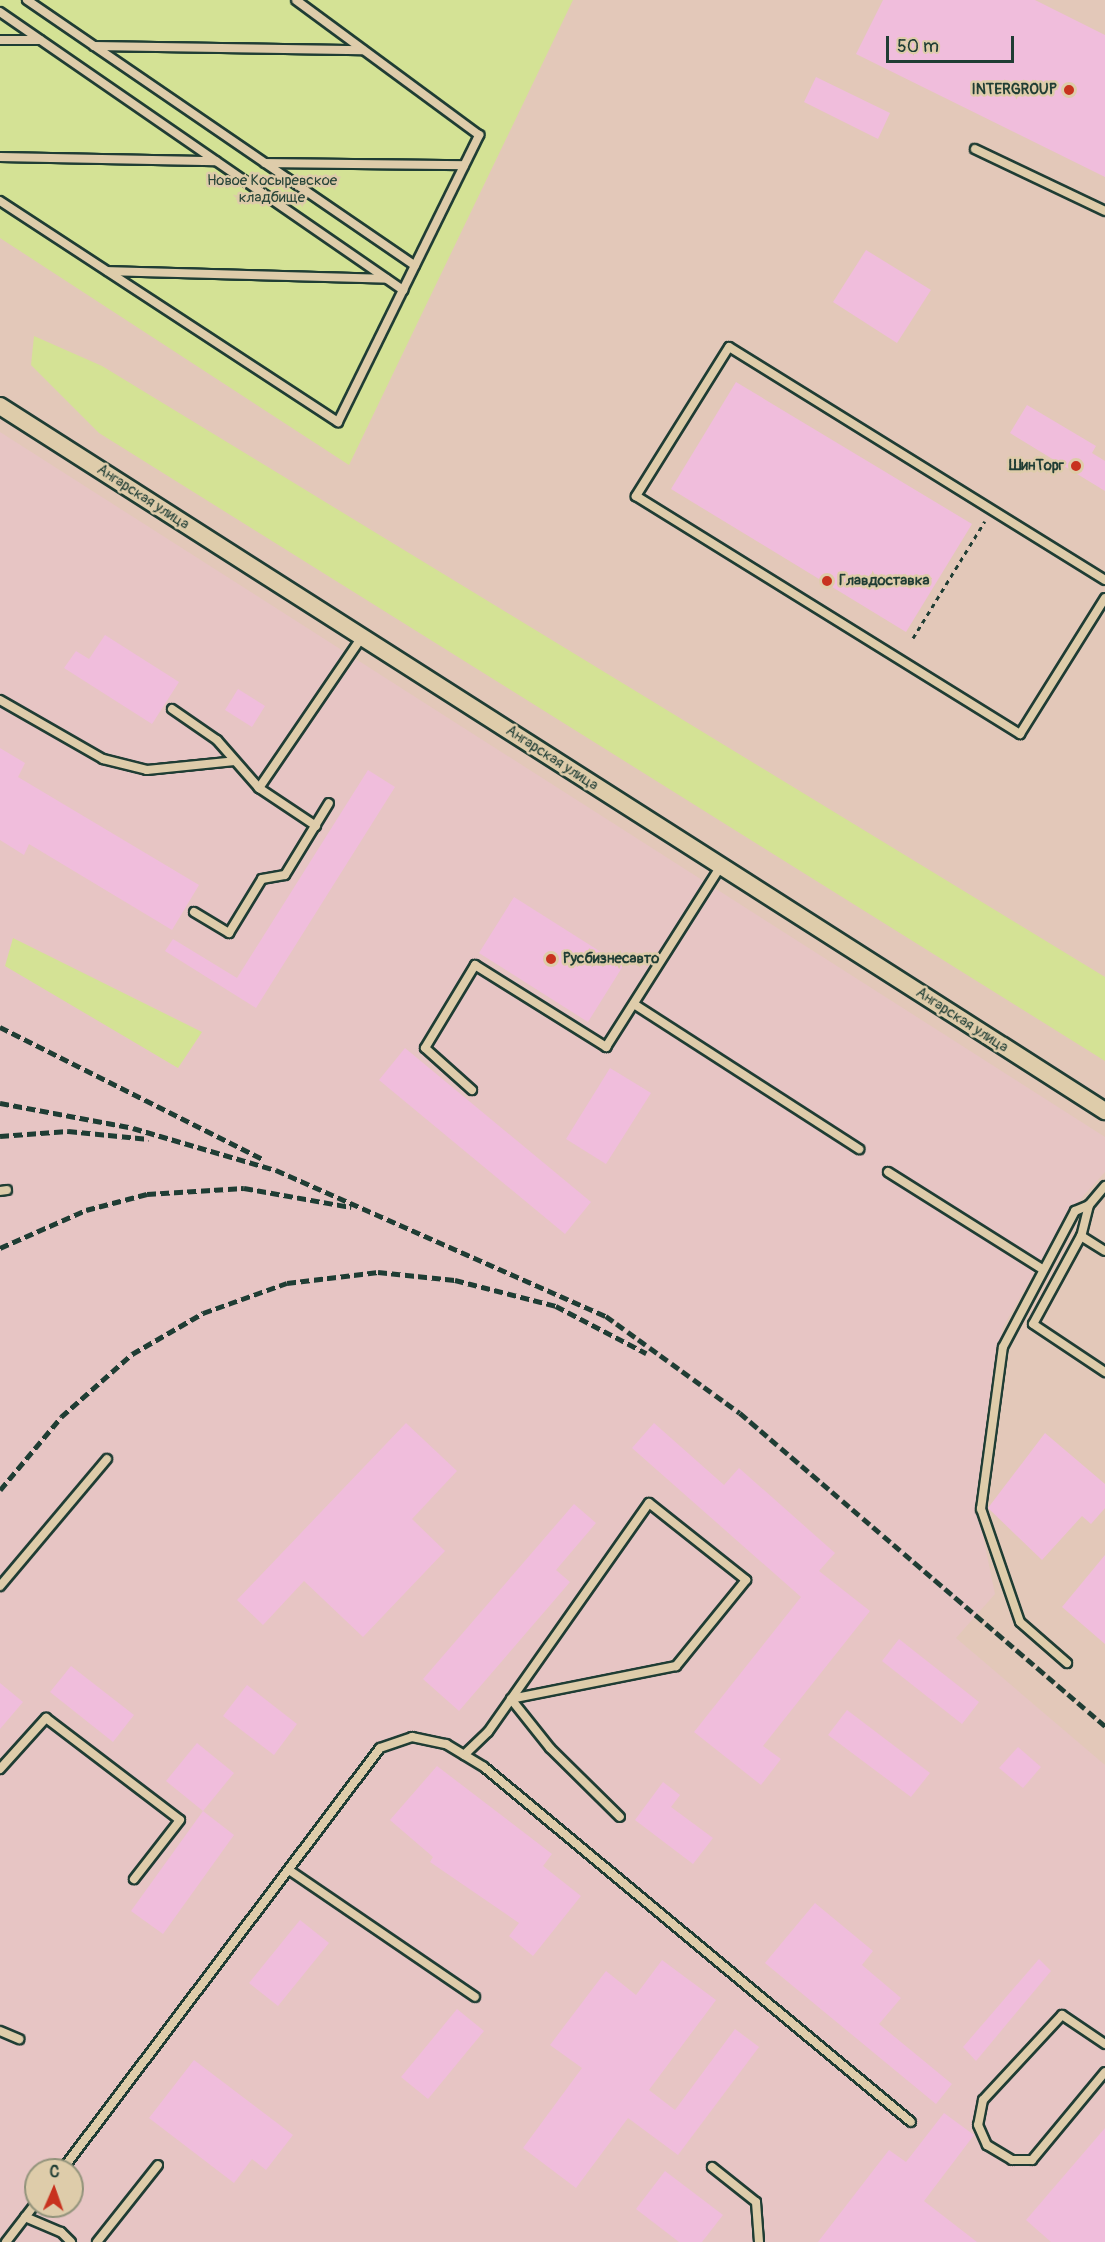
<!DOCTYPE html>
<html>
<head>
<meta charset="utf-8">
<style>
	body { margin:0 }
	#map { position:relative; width:1105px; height:2242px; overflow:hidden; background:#e3c8b9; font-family:Pangolin,sans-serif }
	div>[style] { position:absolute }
	.built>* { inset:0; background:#e7c5c4 }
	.green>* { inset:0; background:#d4e295 }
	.building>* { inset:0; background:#f0bddc }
	.path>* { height:3px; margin-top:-1.5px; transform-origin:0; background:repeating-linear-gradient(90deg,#1f3d34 0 4.5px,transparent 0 9px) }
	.roads { filter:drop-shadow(2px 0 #1f3d34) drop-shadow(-2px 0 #1f3d34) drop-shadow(0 2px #1f3d34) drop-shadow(0 -2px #1f3d34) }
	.lane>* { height:8px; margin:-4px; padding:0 4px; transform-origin:4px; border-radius:4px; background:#deccaa }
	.street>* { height:16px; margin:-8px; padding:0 8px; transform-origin:8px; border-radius:8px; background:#deccaa }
	.rail>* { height:4.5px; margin-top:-2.25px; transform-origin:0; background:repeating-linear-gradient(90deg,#1f3d34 0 9px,transparent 0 13.5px) }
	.dots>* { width:16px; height:16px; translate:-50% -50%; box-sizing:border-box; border:3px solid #deccaa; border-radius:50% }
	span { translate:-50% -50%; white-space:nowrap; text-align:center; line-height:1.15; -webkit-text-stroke:5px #deccaa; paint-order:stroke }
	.poi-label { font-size:15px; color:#1f3d34; font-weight:700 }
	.right { translate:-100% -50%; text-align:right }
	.left { translate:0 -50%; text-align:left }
	.park-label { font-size:15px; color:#284539 }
	.street-label { font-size:15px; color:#1f3d34 }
	.north { position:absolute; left:24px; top:2158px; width:60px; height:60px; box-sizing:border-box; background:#deccaa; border:2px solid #92937b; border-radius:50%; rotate:2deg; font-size:16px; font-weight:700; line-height:24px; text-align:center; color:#1f3d34 }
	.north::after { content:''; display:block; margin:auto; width:21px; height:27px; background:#c8321e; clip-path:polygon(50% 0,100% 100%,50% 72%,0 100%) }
	.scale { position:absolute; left:886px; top:36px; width:128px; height:27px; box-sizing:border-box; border:3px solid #1f3d34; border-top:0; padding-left:8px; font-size:18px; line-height:21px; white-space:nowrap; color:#1f3d34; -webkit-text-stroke:4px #deccaa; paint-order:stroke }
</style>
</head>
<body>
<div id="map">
	<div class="built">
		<i style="clip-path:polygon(evenodd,0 432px,1105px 1137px,1105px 1172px,1070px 1211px,1003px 1327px,986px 1418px,986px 1479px,978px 1512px,995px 1594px,956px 1638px,1105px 1765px,1105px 2242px,0 2242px,0 432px,36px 2170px,72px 2170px,72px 2206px,36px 2206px,36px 2170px)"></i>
	</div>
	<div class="green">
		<i style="clip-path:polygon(0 0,573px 0,349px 465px,0 238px)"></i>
		<i style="clip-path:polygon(34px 336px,102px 366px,1105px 977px,1105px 1061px,99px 433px,31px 365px)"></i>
		<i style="clip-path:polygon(13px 938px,202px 1032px,178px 1068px,5px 966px)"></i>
	</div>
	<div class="building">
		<i style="clip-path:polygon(883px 0,1035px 0,1105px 35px,1105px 177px,856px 54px)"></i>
		<i style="clip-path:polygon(816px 77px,890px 113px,878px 139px,804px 102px)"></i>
		<i style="clip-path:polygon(866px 250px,931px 290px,897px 343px,833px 302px)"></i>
		<i style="clip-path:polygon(736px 382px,972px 524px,906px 632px,671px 489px)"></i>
		<i style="clip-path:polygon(1027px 405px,1096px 446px,1092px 453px,1105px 461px,1105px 491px,1010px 433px)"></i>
		<i style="clip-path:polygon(105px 635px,179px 682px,152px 724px,64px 668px,76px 651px,89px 659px)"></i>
		<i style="clip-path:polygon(238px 689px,265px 706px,252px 727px,225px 710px)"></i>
		<i style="clip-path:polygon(0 748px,25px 763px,18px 777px,199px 885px,172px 930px,29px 844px,24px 855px,0 840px)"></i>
		<i style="clip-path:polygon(368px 770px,395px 787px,256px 1008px,165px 951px,173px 939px,237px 978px)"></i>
		<i style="clip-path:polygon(514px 897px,623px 966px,588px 1022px,479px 953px)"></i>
		<i style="clip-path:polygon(405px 1048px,591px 1202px,565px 1234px,379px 1080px)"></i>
		<i style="clip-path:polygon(610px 1068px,651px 1093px,606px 1164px,566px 1139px)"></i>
		<i style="clip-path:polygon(406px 1423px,457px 1471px,412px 1519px,445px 1551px,363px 1637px,304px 1581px,263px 1625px,237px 1600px)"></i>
		<i style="clip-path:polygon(654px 1423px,724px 1485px,739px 1468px,835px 1553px,819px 1571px,870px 1611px,763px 1746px,781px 1759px,761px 1785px,694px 1732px,801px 1597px,632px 1448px)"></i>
		<i style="clip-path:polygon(1045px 1433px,1105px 1484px,1105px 1508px,1091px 1524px,1082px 1516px,1042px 1560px,988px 1508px)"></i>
		<i style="clip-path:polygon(574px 1504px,596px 1523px,556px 1570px,570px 1582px,459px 1711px,423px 1679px)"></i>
		<i style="clip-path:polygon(1105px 1555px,1105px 1644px,1062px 1607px)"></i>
		<i style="clip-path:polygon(899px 1639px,979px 1702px,962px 1724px,882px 1661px)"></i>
		<i style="clip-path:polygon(71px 1666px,134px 1715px,113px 1742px,50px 1692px)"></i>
		<i style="clip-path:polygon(0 1683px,23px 1702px,0 1729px)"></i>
		<i style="clip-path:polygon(247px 1685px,297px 1724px,274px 1755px,223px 1716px)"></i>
		<i style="clip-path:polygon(847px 1710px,930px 1773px,911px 1797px,828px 1735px)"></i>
		<i style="clip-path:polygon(197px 1743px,234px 1773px,203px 1811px,166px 1781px)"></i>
		<i style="clip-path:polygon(1018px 1747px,1041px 1767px,1023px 1788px,999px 1768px)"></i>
		<i style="clip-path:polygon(437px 1766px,552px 1854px,543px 1866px,581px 1896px,533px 1956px,509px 1936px,519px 1923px,430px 1862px,433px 1857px,390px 1820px)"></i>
		<i style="clip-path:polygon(663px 1782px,680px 1795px,671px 1807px,713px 1838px,693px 1864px,635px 1820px)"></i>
		<i style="clip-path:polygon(203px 1811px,234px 1835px,163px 1934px,131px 1911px)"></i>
		<i style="clip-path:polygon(815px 1903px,873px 1951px,862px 1965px,901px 1998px,879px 2024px,952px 2084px,936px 2104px,765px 1963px)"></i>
		<i style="clip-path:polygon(300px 1920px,329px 1943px,278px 2006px,249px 1983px)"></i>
		<i style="clip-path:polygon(1039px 1959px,1051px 1971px,976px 2061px,963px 2047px)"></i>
		<i style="clip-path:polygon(662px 1960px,716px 2000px,649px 2090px,675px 2110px,735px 2029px,759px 2047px,678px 2155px,628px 2118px,576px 2188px,523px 2148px,582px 2068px,550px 2045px,606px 1971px,636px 1995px)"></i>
		<i style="clip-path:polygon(457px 2009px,484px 2031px,428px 2099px,401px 2077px)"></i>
		<i style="clip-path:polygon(194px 2060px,293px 2135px,266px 2170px,252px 2159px,234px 2183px,149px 2118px)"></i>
		<i style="clip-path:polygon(944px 2113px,974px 2135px,924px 2201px,977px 2242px,818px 2242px,889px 2150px,906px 2162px)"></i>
		<i style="clip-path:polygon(1105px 2128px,1105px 2242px,1051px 2242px,1026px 2220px)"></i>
		<i style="clip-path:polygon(665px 2171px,723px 2215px,702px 2242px,679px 2242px,636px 2209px)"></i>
	</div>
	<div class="path">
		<i style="left:913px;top:638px;width:137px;rotate:-58.4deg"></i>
	</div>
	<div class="roads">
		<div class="lane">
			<i style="left:27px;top:0;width:470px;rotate:34.4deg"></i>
			<i style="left:0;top:12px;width:490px;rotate:34.6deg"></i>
			<i style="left:0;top:40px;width:40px"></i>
			<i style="left:94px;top:46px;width:269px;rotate:0.9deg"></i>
			<i style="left:975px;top:149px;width:144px;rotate:25.5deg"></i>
			<i style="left:0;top:157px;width:216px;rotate:1.1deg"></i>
			<i style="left:265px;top:163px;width:199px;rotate:0.6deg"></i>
			<i style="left:0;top:201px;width:404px;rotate:33.2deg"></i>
			<i style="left:338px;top:422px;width:320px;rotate:-63.8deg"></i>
			<i style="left:479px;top:135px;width:227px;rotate:-143.6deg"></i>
			<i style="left:108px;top:271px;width:278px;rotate:1.6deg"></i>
			<i style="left:1105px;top:580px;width:442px;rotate:-148.2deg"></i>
			<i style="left:729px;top:347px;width:176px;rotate:122deg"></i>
			<i style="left:636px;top:496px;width:452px;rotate:31.8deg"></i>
			<i style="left:1020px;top:734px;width:160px;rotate:-58deg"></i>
			<i style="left:0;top:700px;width:119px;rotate:29.8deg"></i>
			<i style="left:103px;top:759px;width:45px;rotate:14deg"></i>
			<i style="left:147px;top:770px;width:88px;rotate:-5.8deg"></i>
			<i style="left:172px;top:709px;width:55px;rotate:34.6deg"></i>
			<i style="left:217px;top:740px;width:64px;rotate:48.8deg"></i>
			<i style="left:316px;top:826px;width:69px;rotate:-146.3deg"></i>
			<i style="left:259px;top:788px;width:183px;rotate:-55.7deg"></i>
			<i style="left:194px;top:912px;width:41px;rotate:31deg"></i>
			<i style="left:229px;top:933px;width:63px;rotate:-58.6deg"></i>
			<i style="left:262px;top:879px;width:23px;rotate:-10deg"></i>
			<i style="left:285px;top:875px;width:84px;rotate:-58.6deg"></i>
			<i style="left:634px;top:1004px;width:268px;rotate:32.8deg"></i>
			<i style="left:472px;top:1090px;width:63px;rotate:-138.2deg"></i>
			<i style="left:425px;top:1048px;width:97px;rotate:-58.9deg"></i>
			<i style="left:475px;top:965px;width:155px;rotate:32deg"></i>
			<i style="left:606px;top:1047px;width:214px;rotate:-57.6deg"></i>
			<i style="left:888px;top:1172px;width:182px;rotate:32.2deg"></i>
			<i style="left:1105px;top:1186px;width:25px;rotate:130deg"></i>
			<i style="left:1089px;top:1205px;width:32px;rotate:104deg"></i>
			<i style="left:1081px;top:1236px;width:100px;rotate:118.6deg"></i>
			<i style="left:1033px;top:1324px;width:87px;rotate:33.7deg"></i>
			<i style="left:0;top:1191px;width:7px;rotate:-8deg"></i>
			<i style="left:1081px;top:1236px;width:28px;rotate:32deg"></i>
			<i style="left:0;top:1586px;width:166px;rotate:-49.9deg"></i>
			<i style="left:1067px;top:1663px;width:62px;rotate:-138.9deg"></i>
			<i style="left:1020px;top:1622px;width:120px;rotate:-109deg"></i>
			<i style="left:981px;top:1509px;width:163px;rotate:-82.3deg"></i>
			<i style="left:1003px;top:1347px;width:154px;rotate:-62.1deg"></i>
			<i style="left:1075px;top:1211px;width:15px;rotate:-23deg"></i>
			<i style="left:464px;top:1755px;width:33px;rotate:-44deg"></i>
			<i style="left:488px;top:1732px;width:280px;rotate:-54.9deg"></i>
			<i style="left:649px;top:1503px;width:124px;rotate:38.4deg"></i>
			<i style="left:746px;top:1580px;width:111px;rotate:129.1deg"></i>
			<i style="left:676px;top:1666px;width:168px;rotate:168.7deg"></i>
			<i style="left:511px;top:1699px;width:63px;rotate:51.5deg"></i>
			<i style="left:550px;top:1748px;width:98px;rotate:44.6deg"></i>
			<i style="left:0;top:1769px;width:69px;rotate:-48deg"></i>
			<i style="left:46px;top:1718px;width:168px;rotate:37.3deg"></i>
			<i style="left:180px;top:1820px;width:75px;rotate:127.9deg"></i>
			<i style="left:289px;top:1870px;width:225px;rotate:34.3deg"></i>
			<i style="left:0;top:2031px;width:21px;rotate:23deg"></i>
			<i style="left:1105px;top:2044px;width:52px;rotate:-146deg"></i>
			<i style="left:1062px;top:2015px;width:116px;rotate:132.9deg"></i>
			<i style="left:983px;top:2100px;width:25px;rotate:101deg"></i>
			<i style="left:978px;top:2125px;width:22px;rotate:66deg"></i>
			<i style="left:987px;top:2145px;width:29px;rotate:31deg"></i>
			<i style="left:1012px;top:2160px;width:20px"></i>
			<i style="left:1032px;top:2160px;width:114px;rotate:-50.3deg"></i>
			<i style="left:712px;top:2167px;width:56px;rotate:38.5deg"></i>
			<i style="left:756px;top:2202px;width:40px;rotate:85.7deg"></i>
			<i style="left:62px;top:2170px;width:528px;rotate:-53deg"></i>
			<i style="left:380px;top:1748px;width:34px;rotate:-19deg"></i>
			<i style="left:412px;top:1737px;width:35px;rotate:12deg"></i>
			<i style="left:446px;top:1744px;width:44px;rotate:31.2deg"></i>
			<i style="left:484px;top:1767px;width:555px;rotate:39.74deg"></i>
			<i style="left:25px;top:2217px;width:39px;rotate:23deg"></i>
			<i style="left:61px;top:2232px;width:14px;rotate:45deg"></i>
			<i style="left:6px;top:2242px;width:49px;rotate:-52.4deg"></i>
			<i style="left:97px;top:2242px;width:98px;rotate:-51.6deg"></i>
		</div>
		<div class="street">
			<i style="left:0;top:406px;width:1311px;rotate:32.54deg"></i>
		</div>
	</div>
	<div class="rail">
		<i style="left:0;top:1027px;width:294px;rotate:26.7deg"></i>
		<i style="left:0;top:1103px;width:135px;rotate:10.6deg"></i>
		<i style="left:133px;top:1128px;width:149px;rotate:16.4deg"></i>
		<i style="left:276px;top:1170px;width:361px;rotate:23.9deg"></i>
		<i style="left:606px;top:1316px;width:165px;rotate:35.9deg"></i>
		<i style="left:740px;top:1413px;width:481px;rotate:40.6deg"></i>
		<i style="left:0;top:1136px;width:68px;rotate:-4.2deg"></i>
		<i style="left:68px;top:1131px;width:81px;rotate:5.6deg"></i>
		<i style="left:0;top:1248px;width:94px;rotate:-23.8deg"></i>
		<i style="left:86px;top:1210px;width:63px;rotate:-14.7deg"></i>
		<i style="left:147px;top:1194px;width:97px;rotate:-3.5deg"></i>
		<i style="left:244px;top:1188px;width:109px;rotate:10.1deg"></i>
		<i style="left:0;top:1490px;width:95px;rotate:-50.1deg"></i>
		<i style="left:61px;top:1417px;width:95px;rotate:-41.6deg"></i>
		<i style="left:132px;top:1354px;width:82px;rotate:-30deg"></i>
		<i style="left:203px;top:1313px;width:89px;rotate:-19.7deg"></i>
		<i style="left:287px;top:1283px;width:92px;rotate:-6.9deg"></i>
		<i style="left:378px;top:1272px;width:77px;rotate:5.9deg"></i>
		<i style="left:455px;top:1280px;width:104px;rotate:14.4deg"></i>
		<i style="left:556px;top:1306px;width:102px;rotate:27.6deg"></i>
	</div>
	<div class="dots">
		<i style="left:1069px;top:90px;background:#c8321e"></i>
		<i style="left:1076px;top:466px;background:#c8321e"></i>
		<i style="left:827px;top:581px;background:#c8321e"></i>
		<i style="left:551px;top:959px;background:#c8321e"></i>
	</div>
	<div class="poi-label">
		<span class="right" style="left:1057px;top:90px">INTERGROUP</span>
		<span class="right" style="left:1064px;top:466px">ШинТорг</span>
		<span class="left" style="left:839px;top:581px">Главдоставка</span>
		<span class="left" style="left:563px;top:959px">Русбизнесавто</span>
	</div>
	<div class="park-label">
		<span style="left:272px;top:189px">Новое Косыревское<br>кладбище</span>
	</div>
	<div class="street-label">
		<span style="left:143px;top:497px;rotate:33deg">Ангарская улица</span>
		<span style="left:552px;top:758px;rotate:33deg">Ангарская улица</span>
		<span style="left:962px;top:1020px;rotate:33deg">Ангарская улица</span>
	</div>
	<div class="north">С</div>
	<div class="scale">50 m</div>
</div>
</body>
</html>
